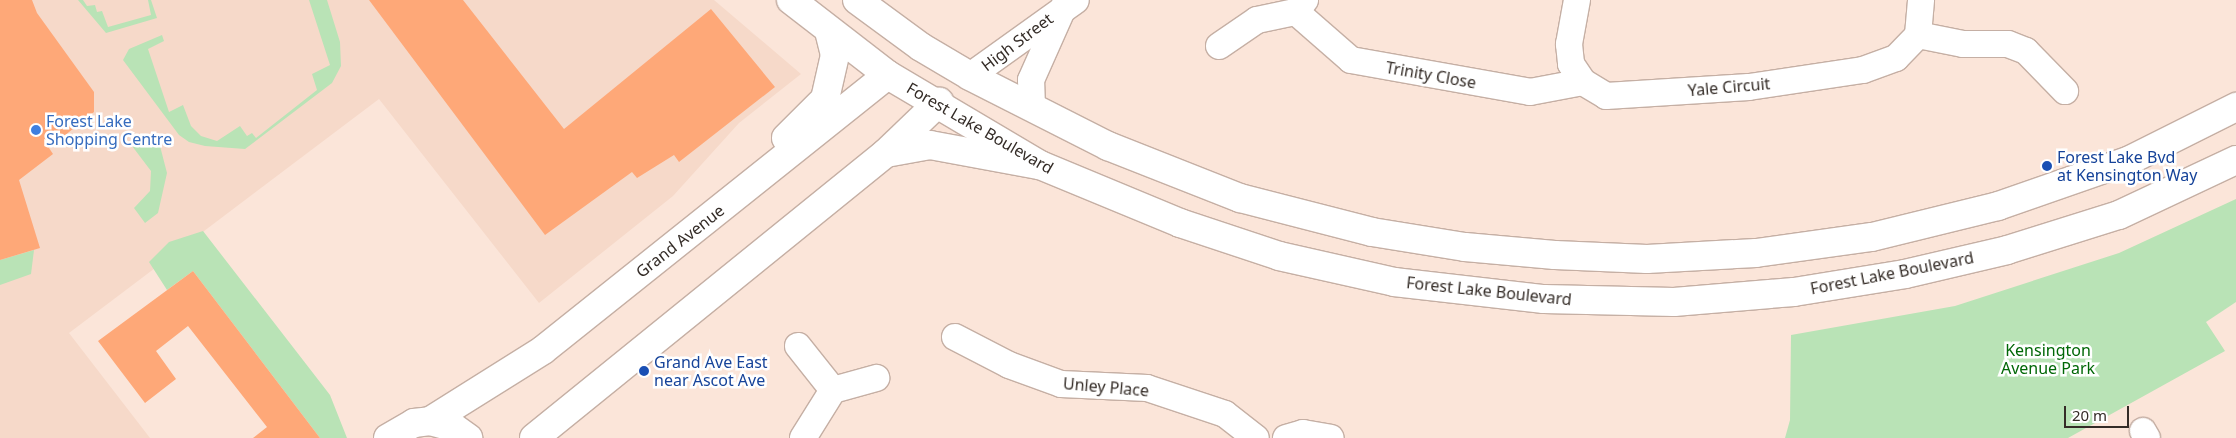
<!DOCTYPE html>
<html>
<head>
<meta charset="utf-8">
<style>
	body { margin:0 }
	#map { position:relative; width:2236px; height:438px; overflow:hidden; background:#fbe5d9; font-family:"Noto Sans",sans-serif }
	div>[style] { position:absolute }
	.built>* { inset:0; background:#f6d9c9 }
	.green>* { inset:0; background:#b9e3b6 }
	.building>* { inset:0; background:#fea878 }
	.roads { filter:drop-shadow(1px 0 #c5afa4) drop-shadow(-1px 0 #c5afa4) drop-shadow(0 1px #c5afa4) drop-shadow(0 -1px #c5afa4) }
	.minor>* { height:26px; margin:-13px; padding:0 13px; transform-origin:13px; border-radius:13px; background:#fff }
	.tertiary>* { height:28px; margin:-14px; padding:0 14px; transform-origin:14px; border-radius:14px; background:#fff }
	.secondary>* { height:28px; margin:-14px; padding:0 14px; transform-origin:14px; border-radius:14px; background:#fff }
	.dots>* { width:14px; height:14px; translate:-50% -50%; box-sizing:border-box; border:2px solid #fff; border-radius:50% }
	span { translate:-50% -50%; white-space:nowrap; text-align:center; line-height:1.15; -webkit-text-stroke:5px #fff; paint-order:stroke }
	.street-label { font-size:16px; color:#342c27 }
	.shop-label { font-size:16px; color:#366cbe }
	.left { translate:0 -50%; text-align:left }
	.transit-label { font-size:16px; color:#164399 }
	.park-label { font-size:16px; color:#006706 }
	.scale { position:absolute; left:2064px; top:406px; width:65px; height:22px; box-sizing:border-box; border:2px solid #342c27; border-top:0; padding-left:6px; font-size:15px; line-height:18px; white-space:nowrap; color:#342c27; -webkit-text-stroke:4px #fff; paint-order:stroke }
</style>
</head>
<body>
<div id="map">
	<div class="built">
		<i style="clip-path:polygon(0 0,714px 0,801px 74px,739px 123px,673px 196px,539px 303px,379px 99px,69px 333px,150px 438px,0 438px)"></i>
	</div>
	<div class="green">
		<i style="clip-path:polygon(78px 0,83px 0,87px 6px,95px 5px,97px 12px,102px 11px,108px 27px,151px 15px,148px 0,151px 0,157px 18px,106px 33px)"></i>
		<i style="clip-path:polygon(309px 0,327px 0,340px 42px,341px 66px,332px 83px,245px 149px,205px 146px,189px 142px,179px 135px,123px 60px,129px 49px,162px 35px,164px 41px,148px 49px,169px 112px,183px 105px,191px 126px,201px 136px,217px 141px,240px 126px,247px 136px,252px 133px,256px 138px,317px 90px,312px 74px,330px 65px)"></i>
		<i style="clip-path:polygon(149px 135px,160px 146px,167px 173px,158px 213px,145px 223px,134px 208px,150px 191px,151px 171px,129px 142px,135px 137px)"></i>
		<i style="clip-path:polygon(2236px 199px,2236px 302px,2206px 322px,2225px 351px,2068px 438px,1785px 438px,1790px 420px,1791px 335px,1955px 306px,2119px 253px)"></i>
		<i style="clip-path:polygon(203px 231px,330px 395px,347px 438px,320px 438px,193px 271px,167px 290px,149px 262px,169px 242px)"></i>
		<i style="clip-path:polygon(34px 250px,31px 274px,0 285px,0 260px)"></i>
	</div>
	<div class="building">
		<i style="clip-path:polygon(0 0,32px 0,37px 13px,94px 92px,94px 112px,49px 148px,53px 154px,19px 180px,40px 248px,0 260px)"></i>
		<i style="clip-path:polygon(369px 0,463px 0,564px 129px,711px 9px,775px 87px,679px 162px,674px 155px,637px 178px,632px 172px,545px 235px)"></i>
		<i style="clip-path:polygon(193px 271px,320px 438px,253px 438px,267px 427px,188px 326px,156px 351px,176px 379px,145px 403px,98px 341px)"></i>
	</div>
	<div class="roads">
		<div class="minor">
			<i style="left:1577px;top:0;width:45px;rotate:100.3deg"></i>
			<i style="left:1569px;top:44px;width:20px;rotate:84deg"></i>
			<i style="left:1571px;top:64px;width:22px;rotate:56deg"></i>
			<i style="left:1583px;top:82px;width:27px;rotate:31deg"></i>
			<i style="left:1606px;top:96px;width:143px;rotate:-3.6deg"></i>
			<i style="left:1749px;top:87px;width:115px;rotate:-8.5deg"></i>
			<i style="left:1863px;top:70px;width:35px;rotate:-20deg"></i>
			<i style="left:1896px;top:58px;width:32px;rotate:-46deg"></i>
			<i style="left:1918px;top:35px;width:35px;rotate:-85deg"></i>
			<i style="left:1296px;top:12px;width:73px;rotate:41.1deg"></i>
			<i style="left:1351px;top:60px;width:182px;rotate:10.1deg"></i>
			<i style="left:1530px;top:92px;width:54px;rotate:-10.7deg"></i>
			<i style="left:1918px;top:35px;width:46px;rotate:11.3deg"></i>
			<i style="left:1963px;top:44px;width:45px"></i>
			<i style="left:2008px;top:44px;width:19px;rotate:21deg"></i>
			<i style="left:2026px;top:51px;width:56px;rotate:45.7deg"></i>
			<i style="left:1219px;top:46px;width:46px;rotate:-34.4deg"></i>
			<i style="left:1257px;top:20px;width:40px;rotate:-12deg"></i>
			<i style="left:1296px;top:12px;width:15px;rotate:-53deg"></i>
			<i style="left:970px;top:76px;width:130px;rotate:-35.6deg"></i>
			<i style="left:1032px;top:107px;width:27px;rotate:-92deg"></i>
			<i style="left:1031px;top:80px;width:79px;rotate:-66deg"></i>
			<i style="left:955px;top:337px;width:61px;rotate:27.4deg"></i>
			<i style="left:1009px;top:365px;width:55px;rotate:20.1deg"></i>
			<i style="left:1061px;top:384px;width:86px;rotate:2.7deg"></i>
			<i style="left:1147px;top:388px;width:82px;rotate:18.4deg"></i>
			<i style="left:1225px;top:414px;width:39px;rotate:38deg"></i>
			<i style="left:798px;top:346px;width:56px;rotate:51.5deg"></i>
			<i style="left:833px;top:390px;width:45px;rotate:-15.6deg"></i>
			<i style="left:2143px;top:431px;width:8px;rotate:60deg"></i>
			<i style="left:803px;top:438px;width:57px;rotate:-58deg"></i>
			<i style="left:1286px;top:438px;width:18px;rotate:-16deg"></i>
			<i style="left:1303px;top:433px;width:28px;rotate:10deg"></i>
		</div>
		<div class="tertiary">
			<i style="left:786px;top:138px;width:55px;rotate:-45deg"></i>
			<i style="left:825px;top:99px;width:45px;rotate:-77.2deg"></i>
			<i style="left:835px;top:55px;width:25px;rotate:-104deg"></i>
			<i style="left:886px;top:153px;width:45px;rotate:-10.3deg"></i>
			<i style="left:930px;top:145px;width:110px;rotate:10.5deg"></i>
			<i style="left:430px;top:421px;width:133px;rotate:-32.1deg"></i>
			<i style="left:543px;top:350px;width:441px;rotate:-38.6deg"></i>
			<i style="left:388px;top:438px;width:30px;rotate:-30deg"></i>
			<i style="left:414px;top:423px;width:16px;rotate:-7deg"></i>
			<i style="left:430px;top:421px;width:24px;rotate:15deg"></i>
			<i style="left:453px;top:427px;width:19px;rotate:36deg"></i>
			<i style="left:534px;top:438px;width:453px;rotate:-39deg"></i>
			<i style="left:886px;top:153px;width:74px;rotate:-43.9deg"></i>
		</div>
		<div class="secondary">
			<i style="left:791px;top:0;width:123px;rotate:37.7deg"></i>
			<i style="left:888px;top:75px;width:177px;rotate:30.6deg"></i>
			<i style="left:1040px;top:165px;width:152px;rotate:22.5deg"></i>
			<i style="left:1180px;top:223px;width:104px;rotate:18.4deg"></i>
			<i style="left:1279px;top:256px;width:118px;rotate:12.7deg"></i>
			<i style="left:1394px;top:282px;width:151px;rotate:6.5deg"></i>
			<i style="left:1544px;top:299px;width:130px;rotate:1.3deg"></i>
			<i style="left:1674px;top:302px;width:120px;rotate:-4.8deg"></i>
			<i style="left:1794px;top:292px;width:112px;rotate:-9.2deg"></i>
			<i style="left:1905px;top:274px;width:105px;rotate:-13.2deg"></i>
			<i style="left:2007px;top:250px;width:117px;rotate:-17.4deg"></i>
			<i style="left:2119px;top:215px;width:129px;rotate:-25.2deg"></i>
			<i style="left:857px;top:0;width:79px;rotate:36.3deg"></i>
			<i style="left:921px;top:47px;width:57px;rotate:30.6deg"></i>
			<i style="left:970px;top:76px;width:155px;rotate:26.9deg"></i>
			<i style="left:1108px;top:146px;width:142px;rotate:21.5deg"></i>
			<i style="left:1240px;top:198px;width:136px;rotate:14.4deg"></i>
			<i style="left:1372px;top:232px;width:94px;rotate:9.2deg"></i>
			<i style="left:1465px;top:247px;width:90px;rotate:5.1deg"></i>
			<i style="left:1555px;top:255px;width:92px;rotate:2.5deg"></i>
			<i style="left:1647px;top:259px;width:109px;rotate:-3.2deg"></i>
			<i style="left:1756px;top:253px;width:117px;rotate:-7.9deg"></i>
			<i style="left:1872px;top:237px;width:130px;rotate:-13.8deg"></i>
			<i style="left:1998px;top:206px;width:140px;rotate:-19.2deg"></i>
			<i style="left:2130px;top:160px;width:119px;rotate:-26.6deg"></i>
		</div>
	</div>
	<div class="dots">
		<i style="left:36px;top:130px;background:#3f7fe0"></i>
		<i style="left:2047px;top:166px;background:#1a4fb4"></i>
		<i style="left:644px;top:371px;background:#1a4fb4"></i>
	</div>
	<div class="street-label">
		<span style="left:1017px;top:42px;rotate:-37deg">High Street</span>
		<span style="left:1431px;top:75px;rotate:10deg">Trinity Close</span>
		<span style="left:1729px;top:87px;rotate:-5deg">Yale Circuit</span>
		<span style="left:980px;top:128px;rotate:30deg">Forest Lake Boulevard</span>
		<span style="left:680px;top:241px;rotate:-38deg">Grand Avenue</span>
		<span style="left:1892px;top:273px;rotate:-11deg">Forest Lake Boulevard</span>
		<span style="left:1489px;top:291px;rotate:6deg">Forest Lake Boulevard</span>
		<span style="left:1106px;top:387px;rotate:5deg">Unley Place</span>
	</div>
	<div class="shop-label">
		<span class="left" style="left:46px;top:130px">Forest Lake<br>Shopping Centre</span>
	</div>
	<div class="transit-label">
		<span class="left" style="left:2057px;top:166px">Forest Lake Bvd<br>at Kensington Way</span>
		<span class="left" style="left:654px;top:371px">Grand Ave East<br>near Ascot Ave</span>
	</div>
	<div class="park-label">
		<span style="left:2048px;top:359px">Kensington<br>Avenue Park</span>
	</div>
	<div class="scale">20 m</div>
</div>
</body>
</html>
